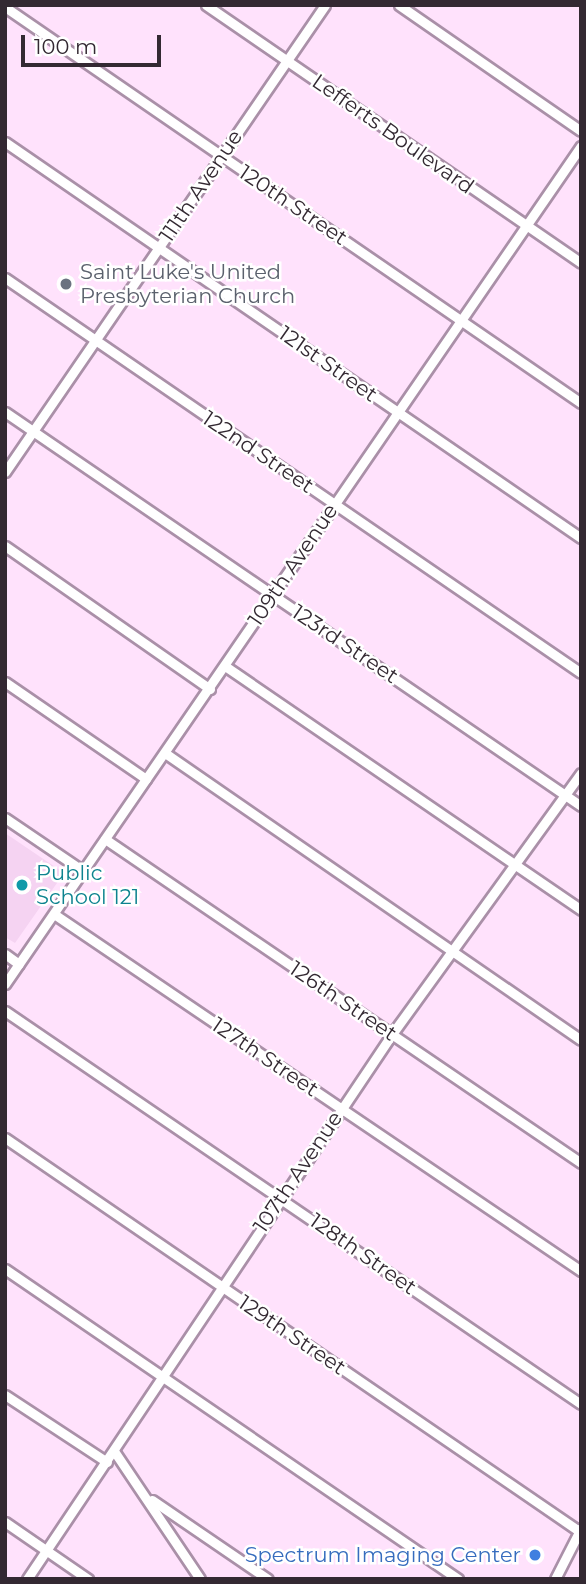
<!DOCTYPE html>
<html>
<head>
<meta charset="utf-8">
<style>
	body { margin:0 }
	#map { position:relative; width:586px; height:1584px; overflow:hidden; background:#ffe2fc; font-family:Montserrat,sans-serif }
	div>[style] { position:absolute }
	.built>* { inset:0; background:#f5d3f2 }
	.roads { filter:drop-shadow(2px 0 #aa90a8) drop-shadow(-2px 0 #aa90a8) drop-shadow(0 2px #aa90a8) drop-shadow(0 -2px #aa90a8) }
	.minor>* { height:9px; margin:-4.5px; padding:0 4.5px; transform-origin:4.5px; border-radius:4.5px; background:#fff }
	.dots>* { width:19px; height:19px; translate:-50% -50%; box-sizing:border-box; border:4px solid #fff; border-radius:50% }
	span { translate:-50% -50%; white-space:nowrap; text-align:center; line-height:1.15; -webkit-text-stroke:5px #fff; paint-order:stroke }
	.street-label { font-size:21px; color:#332932 }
	.worship-label { font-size:21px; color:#5b616d }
	.left { translate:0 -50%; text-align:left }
	.culture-label { font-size:21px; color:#0d838f }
	.shop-label { font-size:21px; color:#366cbe }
	.right { translate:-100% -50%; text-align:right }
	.frame { position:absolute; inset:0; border:7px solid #332932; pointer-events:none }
	.scale { position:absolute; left:21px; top:35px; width:140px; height:32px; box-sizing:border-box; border:4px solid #332932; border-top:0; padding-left:9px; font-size:21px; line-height:24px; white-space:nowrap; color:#332932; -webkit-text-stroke:5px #fff; paint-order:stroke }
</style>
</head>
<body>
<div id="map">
	<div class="built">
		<i style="clip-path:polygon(5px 833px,64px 873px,15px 943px,5px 937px)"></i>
	</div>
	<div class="roads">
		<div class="minor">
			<i style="left:206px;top:5px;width:455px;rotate:34.5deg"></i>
			<i style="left:399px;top:5px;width:221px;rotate:34.7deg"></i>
			<i style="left:5px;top:7px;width:699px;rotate:34.51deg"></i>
			<i style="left:5px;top:142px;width:699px;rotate:34.51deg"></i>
			<i style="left:5px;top:278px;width:698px;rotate:34.44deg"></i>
			<i style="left:5px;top:412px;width:698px;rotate:34.37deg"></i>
			<i style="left:5px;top:472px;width:566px;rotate:-55.58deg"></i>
			<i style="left:5px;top:546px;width:250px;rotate:34.9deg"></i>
			<i style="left:225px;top:666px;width:432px;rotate:34.4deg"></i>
			<i style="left:5px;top:682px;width:171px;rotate:34.5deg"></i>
			<i style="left:165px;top:753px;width:505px;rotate:34.6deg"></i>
			<i style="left:5px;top:818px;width:94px;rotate:34.2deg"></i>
			<i style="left:105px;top:839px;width:576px;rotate:34.24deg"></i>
			<i style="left:54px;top:914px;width:637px;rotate:34.11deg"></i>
			<i style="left:5px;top:954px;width:17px;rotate:36deg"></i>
			<i style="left:5px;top:984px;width:1017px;rotate:-55.5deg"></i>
			<i style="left:5px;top:1011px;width:697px;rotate:34.31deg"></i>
			<i style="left:5px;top:1138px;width:696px;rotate:34.4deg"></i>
			<i style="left:5px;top:1269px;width:549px;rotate:34.38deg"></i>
			<i style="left:5px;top:1395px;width:122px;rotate:33.3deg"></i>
			<i style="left:114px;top:1451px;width:154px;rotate:56.1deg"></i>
			<i style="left:152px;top:1500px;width:140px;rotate:34.3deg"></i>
			<i style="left:5px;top:1522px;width:101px;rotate:34.5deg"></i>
			<i style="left:27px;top:1579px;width:656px;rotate:-56.19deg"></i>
			<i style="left:392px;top:1034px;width:322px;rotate:-54.1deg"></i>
			<i style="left:555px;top:1579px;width:57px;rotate:-63deg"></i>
		</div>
	</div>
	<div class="dots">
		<i style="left:66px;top:284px;background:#6b7280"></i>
		<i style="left:22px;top:885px;background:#0f9aa8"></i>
		<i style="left:535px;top:1555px;background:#3f7fe0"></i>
	</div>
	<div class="street-label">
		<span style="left:393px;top:134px;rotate:35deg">Lefferts Boulevard</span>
		<span style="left:201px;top:186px;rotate:-56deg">111th Avenue</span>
		<span style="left:293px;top:205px;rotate:34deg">120th Street</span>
		<span style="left:328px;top:364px;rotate:35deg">121st Street</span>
		<span style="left:258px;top:452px;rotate:34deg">122nd Street</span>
		<span style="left:293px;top:565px;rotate:-56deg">109th Avenue</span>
		<span style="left:345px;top:644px;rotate:34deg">123rd Street</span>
		<span style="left:343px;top:1001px;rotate:34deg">126th Street</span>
		<span style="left:265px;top:1057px;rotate:34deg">127th Street</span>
		<span style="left:298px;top:1172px;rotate:-56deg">107th Avenue</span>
		<span style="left:363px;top:1254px;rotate:35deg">128th Street</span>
		<span style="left:292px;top:1335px;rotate:34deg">129th Street</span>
	</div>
	<div class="worship-label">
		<span class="left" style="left:80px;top:284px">Saint Luke's United<br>Presbyterian Church</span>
	</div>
	<div class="culture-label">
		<span class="left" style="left:36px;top:885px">Public<br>School 121</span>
	</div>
	<div class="shop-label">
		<span class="right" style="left:521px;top:1555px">Spectrum Imaging Center</span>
	</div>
	<div class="frame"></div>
	<div class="scale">100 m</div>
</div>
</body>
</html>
